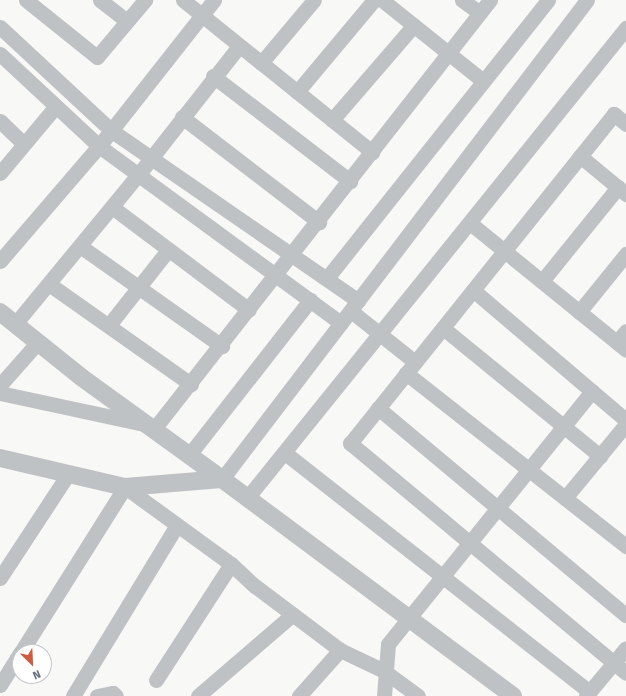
<!DOCTYPE html>
<html>
<head>
<meta charset="utf-8">
<style>
	body { margin:0 }
	#map { position:relative; width:626px; height:696px; overflow:hidden; background:#f8f8f6; font-family:"Fira Sans",sans-serif }
	div>[style] { position:absolute }
	.minor>* { height:15px; margin:-7.5px; padding:0 7.5px; transform-origin:7.5px; border-radius:7.5px; background:#bec2c5 }
	.tertiary>* { height:18px; margin:-9px; padding:0 9px; transform-origin:9px; border-radius:9px; background:#bec2c5 }
	span { translate:-50% -50%; white-space:nowrap; text-align:center; line-height:1.15; -webkit-text-stroke:4px #fff; paint-order:stroke }
	.north { position:absolute; left:12px; top:644px; width:40px; height:40px; box-sizing:border-box; background:#fff; border:1px solid #c2c7cb; border-radius:50%; rotate:156deg; font-size:11px; font-weight:700; line-height:16px; text-align:center; color:#66747d }
	.north::after { content:''; display:block; margin:auto; width:14px; height:18px; background:#cd5c40; clip-path:polygon(50% 0,100% 100%,50% 72%,0 100%) }
</style>
</head>
<body>
<div id="map">
	<div class="minor">
		<i style="left:26px;top:0;width:91px;rotate:38.8deg"></i>
		<i style="left:97px;top:57px;width:75px;rotate:-49.9deg"></i>
		<i style="left:100px;top:0;width:34px;rotate:38deg"></i>
		<i style="left:183px;top:0;width:243px;rotate:38.8deg"></i>
		<i style="left:382px;top:0;width:129px;rotate:38.7deg"></i>
		<i style="left:462px;top:0;width:22px;rotate:36deg"></i>
		<i style="left:0;top:27px;width:153px;rotate:42.9deg"></i>
		<i style="left:112px;top:131px;width:299px;rotate:34.6deg"></i>
		<i style="left:0;top:54px;width:135px;rotate:42.9deg"></i>
		<i style="left:99px;top:146px;width:300px;rotate:36.2deg"></i>
		<i style="left:261px;top:63px;width:82px;rotate:-49.9deg"></i>
		<i style="left:213px;top:76px;width:173px;rotate:37.5deg"></i>
		<i style="left:297px;top:92px;width:120px;rotate:-50.1deg"></i>
		<i style="left:182px;top:117px;width:173px;rotate:37.5deg"></i>
		<i style="left:332px;top:120px;width:125px;rotate:-49.2deg"></i>
		<i style="left:0;top:121px;width:33px;rotate:44deg"></i>
		<i style="left:626px;top:124px;width:16px;rotate:-140deg"></i>
		<i style="left:614px;top:114px;width:422px;rotate:128.7deg"></i>
		<i style="left:350px;top:443px;width:359px;rotate:39.8deg"></i>
		<i style="left:580px;top:156px;width:60px;rotate:39.6deg"></i>
		<i style="left:0;top:173px;width:87px;rotate:-50.1deg"></i>
		<i style="left:112px;top:207px;width:171px;rotate:36.9deg"></i>
		<i style="left:470px;top:223px;width:201px;rotate:39.1deg"></i>
		<i style="left:80px;top:246px;width:174px;rotate:35.2deg"></i>
		<i style="left:0;top:261px;width:152px;rotate:-49.3deg"></i>
		<i style="left:99px;top:146px;width:186px;rotate:-51.8deg"></i>
		<i style="left:327px;top:278px;width:355px;rotate:-51.5deg"></i>
		<i style="left:542px;top:281px;width:121px;rotate:-51deg"></i>
		<i style="left:49px;top:284px;width:174px;rotate:35.2deg"></i>
		<i style="left:473px;top:290px;width:201px;rotate:40.4deg"></i>
		<i style="left:351px;top:311px;width:82px;rotate:38.6deg"></i>
		<i style="left:579px;top:312px;width:75px;rotate:-51deg"></i>
		<i style="left:15px;top:324px;width:193px;rotate:-50.5deg"></i>
		<i style="left:138px;top:175px;width:164px;rotate:-51.9deg"></i>
		<i style="left:109px;top:325px;width:95px;rotate:-51.8deg"></i>
		<i style="left:443px;top:328px;width:203px;rotate:39.2deg"></i>
		<i style="left:617px;top:342px;width:14px;rotate:-51deg"></i>
		<i style="left:406px;top:373px;width:280px;rotate:38.2deg"></i>
		<i style="left:0;top:385px;width:57px;rotate:-48.5deg"></i>
		<i style="left:0;top:393px;width:147px;rotate:12.1deg"></i>
		<i style="left:378px;top:408px;width:323px;rotate:39.9deg"></i>
		<i style="left:154px;top:429px;width:545px;rotate:-51.93deg"></i>
		<i style="left:285px;top:453px;width:387px;rotate:38.1deg"></i>
		<i style="left:189px;top:455px;width:197px;rotate:-52deg"></i>
		<i style="left:222px;top:479px;width:602px;rotate:-52.69deg"></i>
		<i style="left:247px;top:498px;width:604px;rotate:-51.12deg"></i>
		<i style="left:565px;top:498px;width:96px;rotate:-50.5deg"></i>
		<i style="left:0;top:578px;width:124px;rotate:-56.8deg"></i>
		<i style="left:21px;top:652px;width:195px;rotate:-57.8deg"></i>
		<i style="left:125px;top:487px;width:131px;rotate:36deg"></i>
		<i style="left:231px;top:564px;width:33px;rotate:43deg"></i>
		<i style="left:255px;top:586px;width:106px;rotate:37deg"></i>
		<i style="left:340px;top:650px;width:49px;rotate:25.5deg"></i>
		<i style="left:384px;top:671px;width:42px;rotate:36.3deg"></i>
		<i style="left:156px;top:680px;width:138px;rotate:-57.1deg"></i>
		<i style="left:0;top:685px;width:38px;rotate:-58deg"></i>
		<i style="left:73px;top:696px;width:200px;rotate:-58.7deg"></i>
		<i style="left:97px;top:696px;width:16px;rotate:-11deg"></i>
		<i style="left:113px;top:693px;width:4px;rotate:45deg"></i>
		<i style="left:198px;top:696px;width:125px;rotate:-40.8deg"></i>
		<i style="left:299px;top:696px;width:62px;rotate:-48.3deg"></i>
		<i style="left:384px;top:696px;width:52px;rotate:-85.6deg"></i>
		<i style="left:388px;top:644px;width:325px;rotate:-51.1deg"></i>
		<i style="left:586px;top:696px;width:62px;rotate:-50.2deg"></i>
	</div>
	<div class="tertiary">
		<i style="left:0;top:312px;width:104px;rotate:38.7deg"></i>
		<i style="left:81px;top:377px;width:174px;rotate:35.9deg"></i>
		<i style="left:0;top:458px;width:128px;rotate:13.1deg"></i>
		<i style="left:125px;top:487px;width:97px;rotate:-4.7deg"></i>
		<i style="left:222px;top:479px;width:363px;rotate:36.7deg"></i>
	</div>
	<div class="north">N</div>
</div>
</body>
</html>
